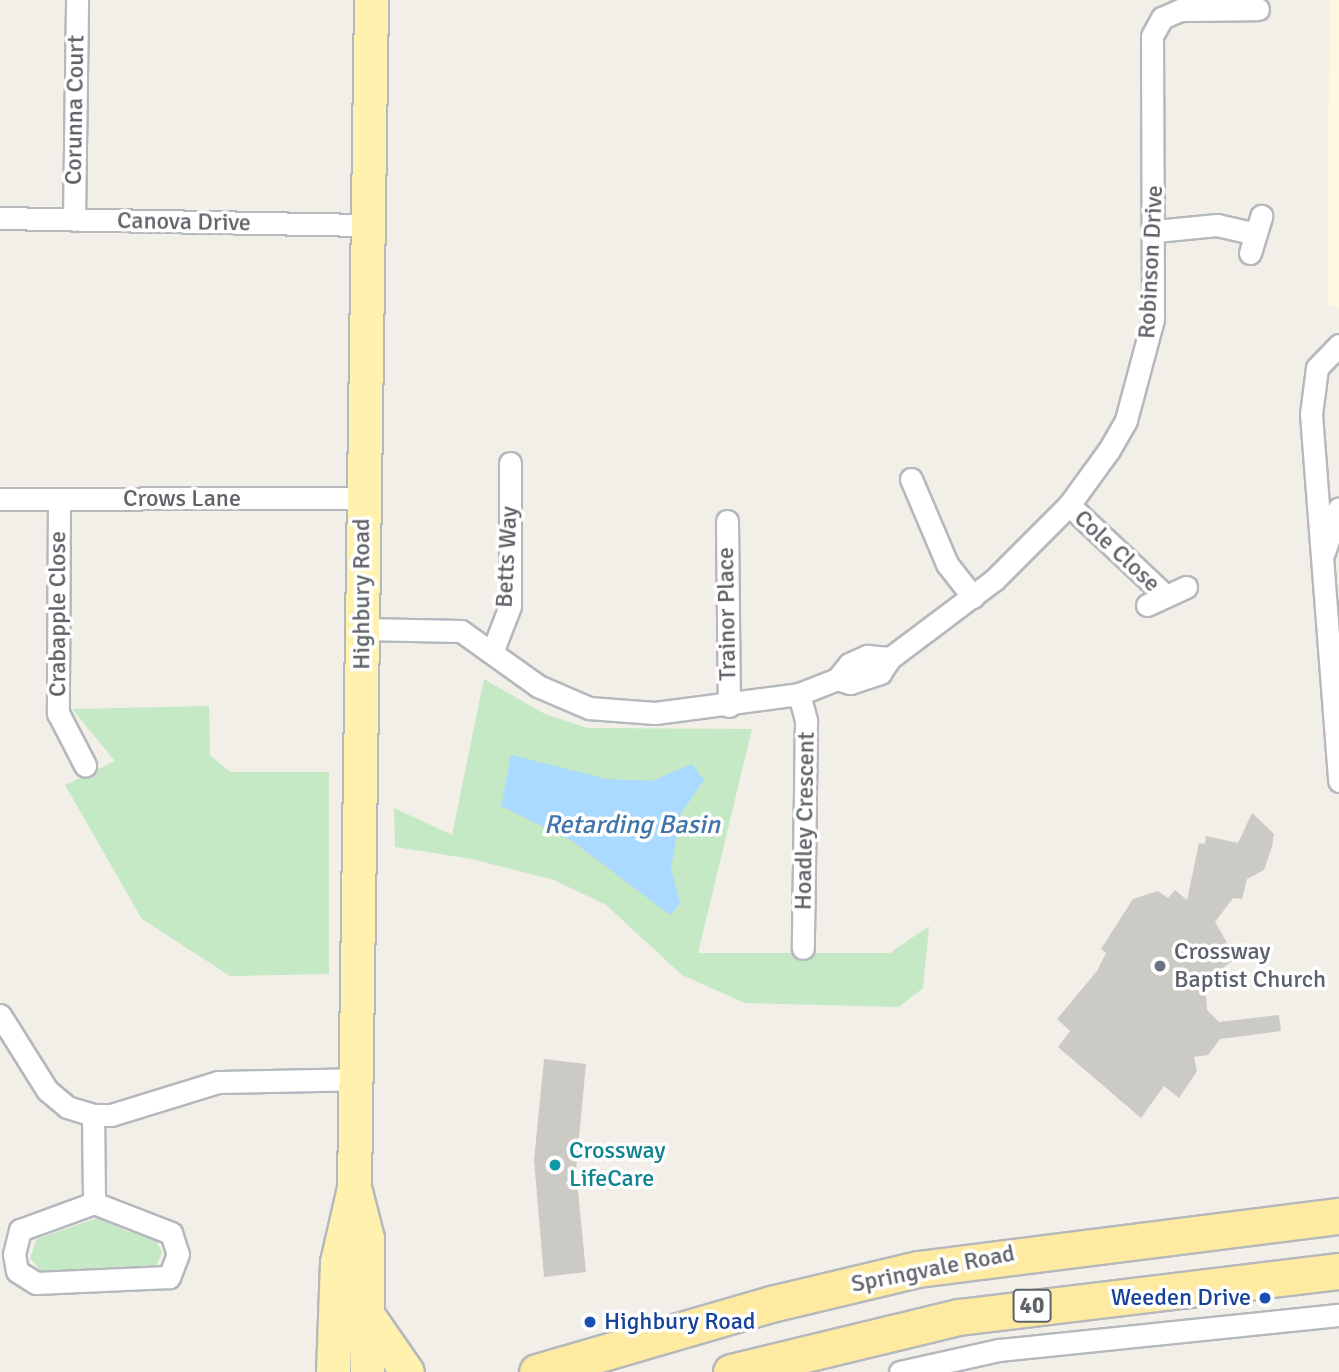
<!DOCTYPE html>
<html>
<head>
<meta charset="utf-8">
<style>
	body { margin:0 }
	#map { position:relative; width:1339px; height:1372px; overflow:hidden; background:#f1efe8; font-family:Signika,sans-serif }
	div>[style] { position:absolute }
	.commercial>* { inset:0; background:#fef7e0 }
	.green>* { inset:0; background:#c5e8c5 }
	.water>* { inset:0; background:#aadaff }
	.building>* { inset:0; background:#cccac5 }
	.roads { filter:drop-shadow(2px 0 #b5b8bc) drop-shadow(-2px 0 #b5b8bc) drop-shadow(0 2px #b5b8bc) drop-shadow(0 -2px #b5b8bc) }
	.minor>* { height:21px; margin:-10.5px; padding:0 10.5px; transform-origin:10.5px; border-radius:10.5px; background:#fff }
	.primary>* { height:33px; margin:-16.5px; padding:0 16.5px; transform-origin:16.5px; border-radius:16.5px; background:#fff2af }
	.trunk>* { height:35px; margin:-17.5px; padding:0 17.5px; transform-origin:17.5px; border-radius:17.5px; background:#feeaa1 }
	.dots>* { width:19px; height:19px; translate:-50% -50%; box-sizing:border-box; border:4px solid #fff; border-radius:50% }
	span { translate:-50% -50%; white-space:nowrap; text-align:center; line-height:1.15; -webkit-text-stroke:7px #fff; paint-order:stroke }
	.shield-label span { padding:2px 5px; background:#fff; border:2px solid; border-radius:5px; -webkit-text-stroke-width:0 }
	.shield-label { font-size:23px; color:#5f6368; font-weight:700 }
	.street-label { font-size:24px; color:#5f6368 }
	.worship-label { font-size:24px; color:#5b616d }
	.left { translate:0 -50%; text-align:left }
	.culture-label { font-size:24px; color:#0d838f }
	.transit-label { font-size:24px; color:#164399 }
	.right { translate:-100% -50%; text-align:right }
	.water-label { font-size:26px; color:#4174aa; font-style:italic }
</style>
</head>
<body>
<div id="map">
	<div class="commercial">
		<i style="clip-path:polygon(1329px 0,1339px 0,1339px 309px,1328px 305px)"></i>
	</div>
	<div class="green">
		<i style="clip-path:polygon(484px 679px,545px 714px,587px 728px,752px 729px,698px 953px,890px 953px,929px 926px,923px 988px,899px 1007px,745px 1003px,682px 975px,606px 905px,554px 880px,472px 859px,395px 847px,394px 808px,452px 835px)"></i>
		<i style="clip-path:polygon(209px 706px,210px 755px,230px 772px,329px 772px,329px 974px,230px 976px,142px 919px,65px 785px,115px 761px,72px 709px)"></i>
		<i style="clip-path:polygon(100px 1217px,126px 1231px,155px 1237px,162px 1253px,154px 1270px,41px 1271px,30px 1258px,37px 1239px)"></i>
	</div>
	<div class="water">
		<i style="clip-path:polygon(511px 755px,607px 779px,652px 781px,692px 764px,704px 780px,681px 813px,671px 868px,680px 904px,670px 915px,572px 841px,501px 806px)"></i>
	</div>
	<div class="building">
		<i style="clip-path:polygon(1252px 813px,1274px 834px,1272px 847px,1264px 870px,1247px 879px,1242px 899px,1233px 898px,1215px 922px,1236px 958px,1205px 982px,1207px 1010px,1219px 1022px,1279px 1015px,1281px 1031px,1220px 1039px,1208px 1055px,1194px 1057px,1197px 1071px,1179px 1098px,1164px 1086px,1141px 1118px,1058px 1047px,1070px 1031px,1057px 1019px,1097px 971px,1106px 953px,1101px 949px,1133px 899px,1158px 891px,1168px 898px,1175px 890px,1187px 900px,1199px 843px,1205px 844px,1206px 836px,1238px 843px)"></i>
		<i style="clip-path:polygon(544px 1059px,586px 1064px,576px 1170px,586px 1272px,544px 1277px,534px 1160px)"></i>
	</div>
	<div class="roads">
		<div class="minor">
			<i style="left:0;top:218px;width:368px;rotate:1.1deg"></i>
			<i style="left:74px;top:220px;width:220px;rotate:-89.2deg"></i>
			<i style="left:1156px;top:231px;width:61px;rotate:-5.6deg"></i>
			<i style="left:1217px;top:225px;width:39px;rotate:13deg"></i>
			<i style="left:1250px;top:253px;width:39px;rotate:-73deg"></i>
			<i style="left:1339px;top:345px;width:32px;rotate:134deg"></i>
			<i style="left:1317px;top:368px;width:46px;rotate:97.4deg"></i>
			<i style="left:1311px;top:414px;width:368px;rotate:85.6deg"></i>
			<i style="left:911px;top:479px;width:92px;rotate:67deg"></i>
			<i style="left:947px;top:564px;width:42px;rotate:51.8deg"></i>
			<i style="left:0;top:499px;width:363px;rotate:-0.2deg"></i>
			<i style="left:59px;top:499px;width:214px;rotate:90.3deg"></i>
			<i style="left:58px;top:713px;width:59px;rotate:62.6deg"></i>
			<i style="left:1069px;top:505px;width:133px;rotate:43.2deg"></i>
			<i style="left:727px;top:521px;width:185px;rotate:89.4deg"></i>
			<i style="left:1324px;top:552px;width:46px;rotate:-71.2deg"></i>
			<i style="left:1147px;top:605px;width:43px;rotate:-24.8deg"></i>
			<i style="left:363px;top:629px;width:98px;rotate:1.2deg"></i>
			<i style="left:461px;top:631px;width:95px;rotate:35.5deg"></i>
			<i style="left:538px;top:686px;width:56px;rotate:23.3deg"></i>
			<i style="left:589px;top:708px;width:66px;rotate:4.3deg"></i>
			<i style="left:655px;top:713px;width:145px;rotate:-7.5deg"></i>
			<i style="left:799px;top:694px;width:41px;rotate:-21.5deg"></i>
			<i style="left:837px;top:679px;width:19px;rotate:-51deg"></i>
			<i style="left:849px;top:664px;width:20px;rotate:-24deg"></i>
			<i style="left:867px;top:656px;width:23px;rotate:5deg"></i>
			<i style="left:493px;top:650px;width:47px;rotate:-68.9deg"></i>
			<i style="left:510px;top:606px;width:143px;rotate:-90deg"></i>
			<i style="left:837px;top:679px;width:14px;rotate:17deg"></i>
			<i style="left:850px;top:683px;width:32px;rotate:-18deg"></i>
			<i style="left:880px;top:673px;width:18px;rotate:-56deg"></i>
			<i style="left:890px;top:658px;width:130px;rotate:-36.9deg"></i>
			<i style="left:994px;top:580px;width:106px;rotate:-45deg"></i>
			<i style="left:1069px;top:505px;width:68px;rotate:-54deg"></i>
			<i style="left:1109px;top:450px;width:34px;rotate:-60deg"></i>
			<i style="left:1126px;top:420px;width:105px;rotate:-75deg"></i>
			<i style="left:1153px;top:319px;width:283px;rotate:-90.2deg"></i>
			<i style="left:1152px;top:36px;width:21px;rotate:-61deg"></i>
			<i style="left:1162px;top:18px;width:20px;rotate:-24deg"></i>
			<i style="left:1180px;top:10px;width:78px;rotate:-0.7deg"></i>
			<i style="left:799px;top:694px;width:28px;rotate:75deg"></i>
			<i style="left:806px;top:721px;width:227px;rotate:90.8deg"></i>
			<i style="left:0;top:1015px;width:89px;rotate:57.9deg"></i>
			<i style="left:47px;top:1090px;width:26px;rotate:40deg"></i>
			<i style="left:67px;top:1107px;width:27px;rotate:17deg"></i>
			<i style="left:93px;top:1115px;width:18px"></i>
			<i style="left:111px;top:1115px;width:112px;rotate:-17.1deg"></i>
			<i style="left:218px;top:1082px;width:138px;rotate:-1.2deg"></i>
			<i style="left:93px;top:1115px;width:88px;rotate:89.3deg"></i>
			<i style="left:94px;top:1203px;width:83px;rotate:21.3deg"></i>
			<i style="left:171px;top:1233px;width:22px;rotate:72deg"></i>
			<i style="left:178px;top:1254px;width:25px;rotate:111deg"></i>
			<i style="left:169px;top:1277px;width:133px;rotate:177.4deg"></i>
			<i style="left:36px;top:1283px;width:22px;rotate:-148deg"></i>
			<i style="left:17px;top:1271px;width:17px;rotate:-100deg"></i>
			<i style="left:14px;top:1254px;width:25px;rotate:-76deg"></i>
			<i style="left:20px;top:1230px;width:79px;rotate:-20deg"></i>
			<i style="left:900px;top:1372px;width:101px;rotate:-12.5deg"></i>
			<i style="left:999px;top:1350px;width:342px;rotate:-5.9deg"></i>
		</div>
		<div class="primary">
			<i style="left:355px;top:1191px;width:49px;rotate:75.7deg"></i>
			<i style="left:367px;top:1238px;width:134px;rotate:90deg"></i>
			<i style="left:367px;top:1314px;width:70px;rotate:55.4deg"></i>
			<i style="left:333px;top:1372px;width:110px;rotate:-87.9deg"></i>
			<i style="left:337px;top:1262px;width:76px;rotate:-77.1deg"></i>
			<i style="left:354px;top:1188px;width:1188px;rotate:-89.18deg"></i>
		</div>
		<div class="trunk">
			<i style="left:537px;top:1372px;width:244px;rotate:-16.2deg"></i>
			<i style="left:771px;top:1304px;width:151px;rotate:-13.4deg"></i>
			<i style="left:918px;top:1269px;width:424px;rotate:-7.2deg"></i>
			<i style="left:731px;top:1372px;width:235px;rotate:-13.6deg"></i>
			<i style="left:959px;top:1317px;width:383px;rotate:-6.9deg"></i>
		</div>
	</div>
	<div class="dots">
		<i style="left:1160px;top:966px;background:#6b7280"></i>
		<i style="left:555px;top:1165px;background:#0f9aa8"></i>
		<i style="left:1265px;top:1298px;background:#1a4fb4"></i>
		<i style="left:590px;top:1322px;background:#1a4fb4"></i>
	</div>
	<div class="shield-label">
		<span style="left:1032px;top:1306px">40</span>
	</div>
	<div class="street-label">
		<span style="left:75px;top:110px;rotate:-89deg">Corunna Court</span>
		<span style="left:184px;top:222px;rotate:1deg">Canova Drive</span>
		<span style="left:1151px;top:262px;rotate:-87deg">Robinson Drive</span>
		<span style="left:182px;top:499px">Crows Lane</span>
		<span style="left:1117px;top:551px;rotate:43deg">Cole Close</span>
		<span style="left:507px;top:557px;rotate:-87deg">Betts Way</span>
		<span style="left:362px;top:594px;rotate:-90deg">Highbury Road</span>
		<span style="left:58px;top:614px;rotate:-90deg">Crabapple Close</span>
		<span style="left:727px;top:614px;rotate:-91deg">Trainor Place</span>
		<span style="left:805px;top:821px;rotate:-89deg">Hoadley Crescent</span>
		<span style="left:933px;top:1269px;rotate:-11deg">Springvale Road</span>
	</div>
	<div class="worship-label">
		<span class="left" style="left:1174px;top:966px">Crossway<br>Baptist Church</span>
	</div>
	<div class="culture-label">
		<span class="left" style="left:569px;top:1165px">Crossway<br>LifeCare</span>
	</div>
	<div class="transit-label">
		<span class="right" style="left:1251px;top:1298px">Weeden Drive</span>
		<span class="left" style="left:604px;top:1322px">Highbury Road</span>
	</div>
	<div class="water-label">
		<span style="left:632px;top:826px">Retarding Basin</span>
	</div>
</div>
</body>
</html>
